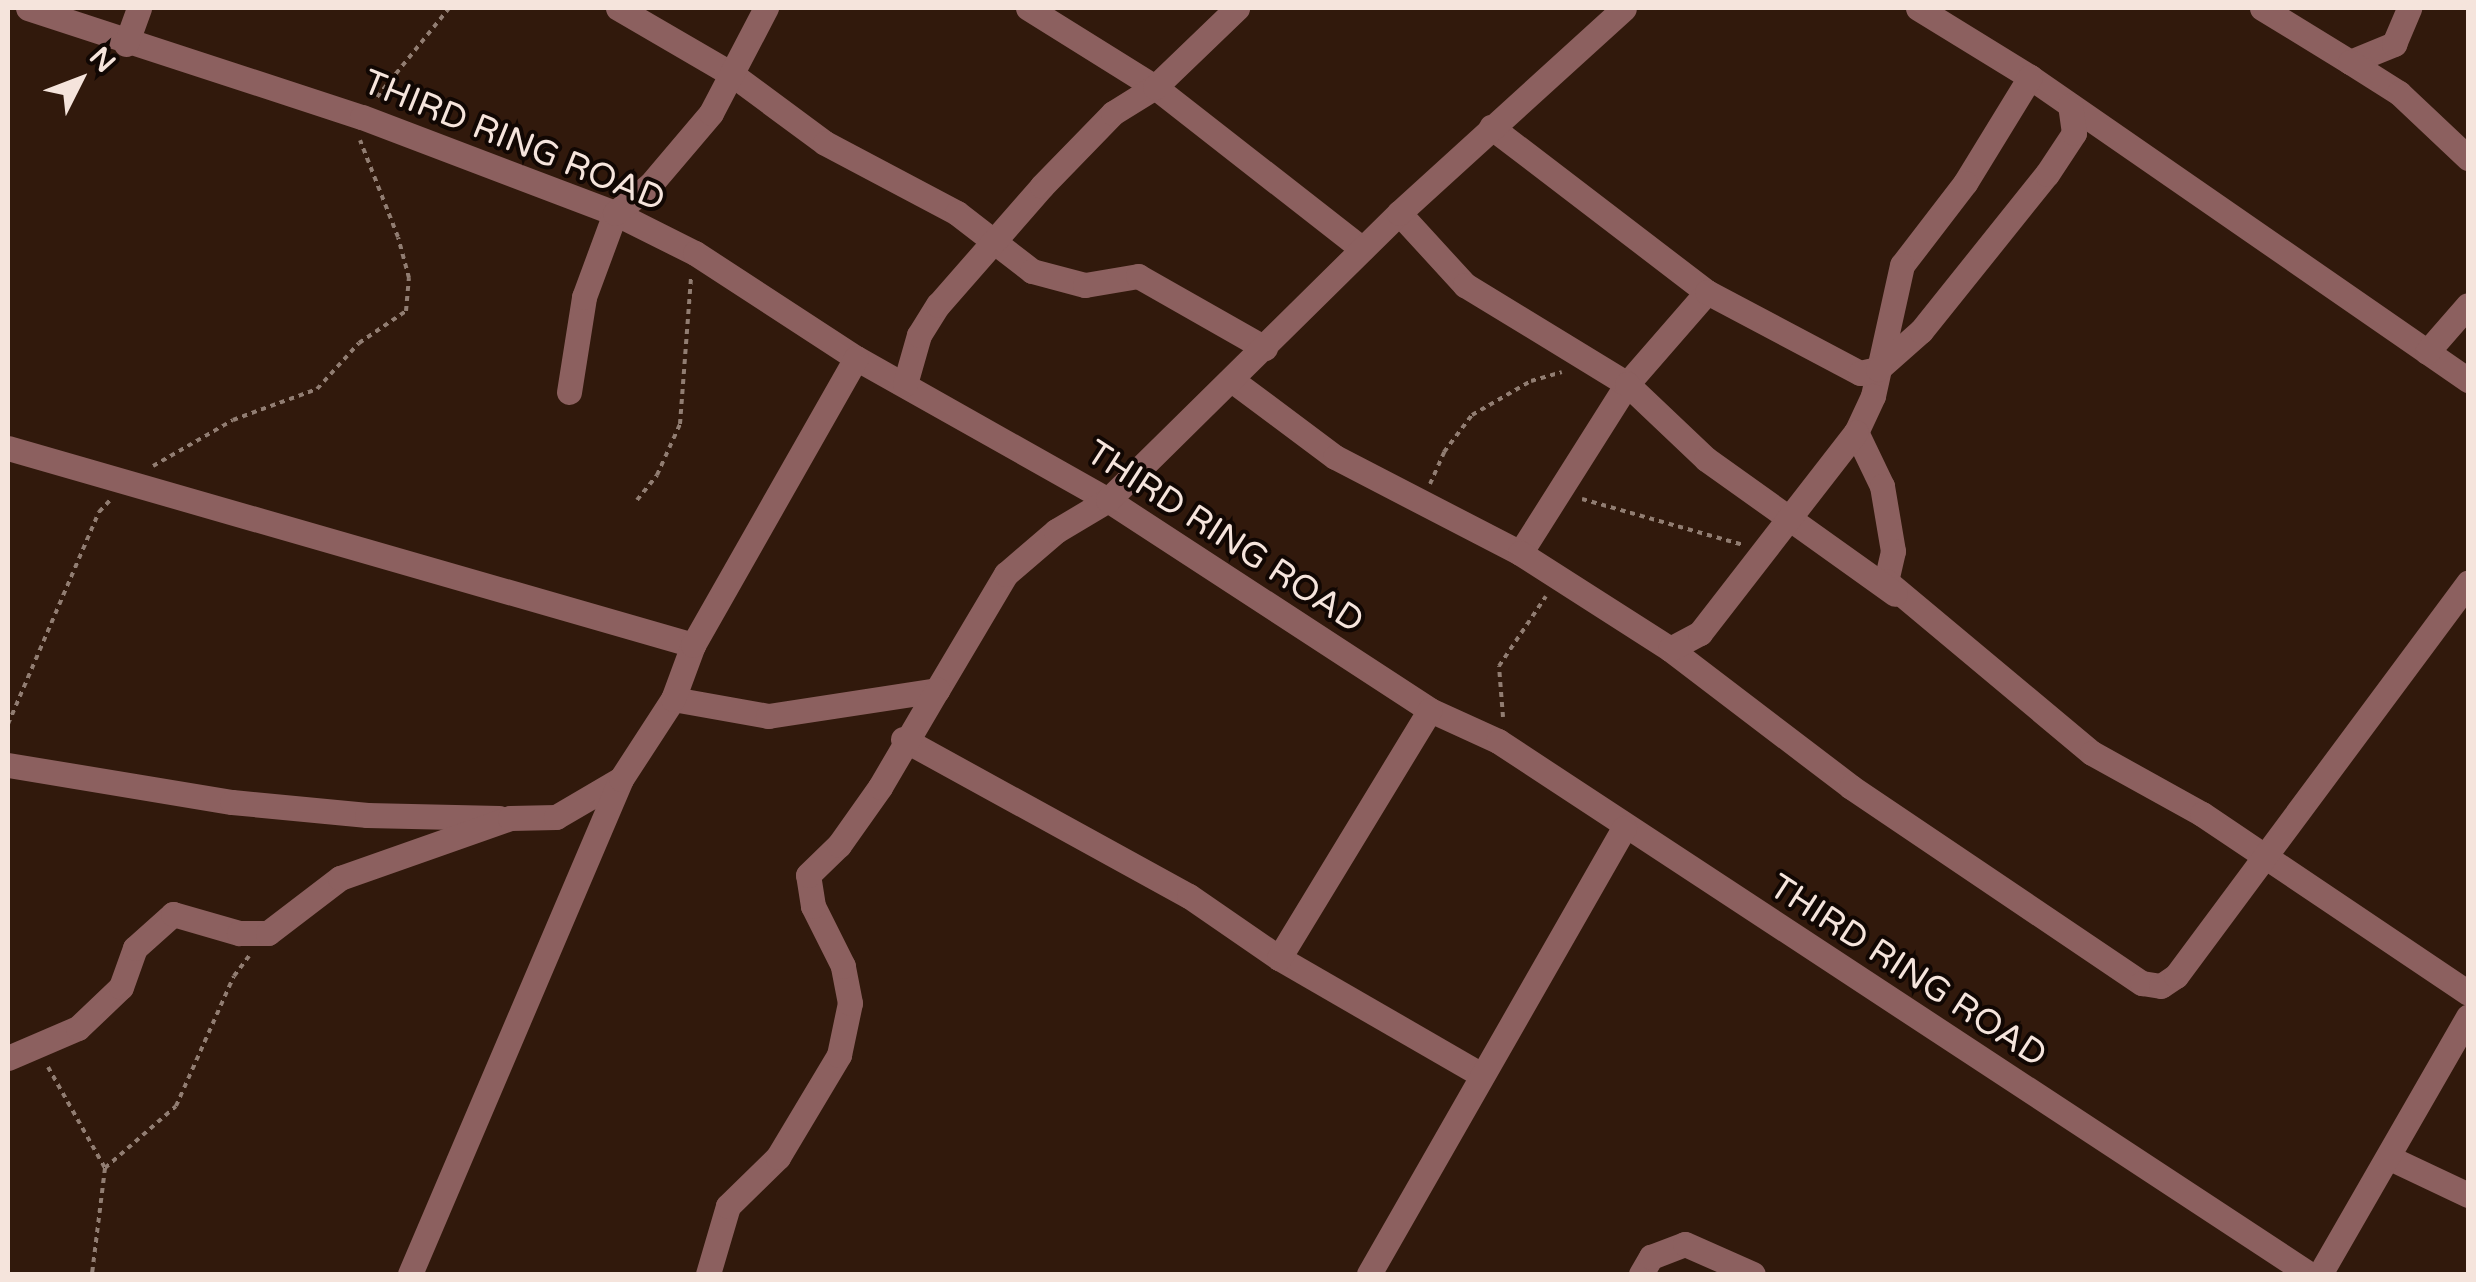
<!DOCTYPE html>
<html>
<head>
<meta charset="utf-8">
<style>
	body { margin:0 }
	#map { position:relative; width:2476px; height:1282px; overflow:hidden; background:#31190c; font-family:"Varela Round",sans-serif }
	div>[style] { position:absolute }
	.path>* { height:4px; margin-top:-2px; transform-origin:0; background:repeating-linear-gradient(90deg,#917d72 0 5px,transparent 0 10px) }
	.minor>* { height:25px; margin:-12.5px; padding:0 12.5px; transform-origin:12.5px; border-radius:12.5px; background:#8c605f }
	span { translate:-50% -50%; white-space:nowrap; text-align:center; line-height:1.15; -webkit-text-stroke:8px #110703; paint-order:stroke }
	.street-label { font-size:35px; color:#f5e4dc }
	.frame { position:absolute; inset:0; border:10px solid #f5e4dc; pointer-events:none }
	.north { position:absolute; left:30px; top:30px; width:100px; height:100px; -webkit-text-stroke:8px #110703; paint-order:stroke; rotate:48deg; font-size:28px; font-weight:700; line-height:40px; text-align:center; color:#f5e4dc }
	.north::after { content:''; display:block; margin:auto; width:35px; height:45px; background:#f5e4dc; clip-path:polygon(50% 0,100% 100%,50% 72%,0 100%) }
</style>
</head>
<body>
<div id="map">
	<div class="path">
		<i style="left:377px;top:97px;width:114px;rotate:-51deg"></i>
		<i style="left:153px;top:466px;width:92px;rotate:-29.9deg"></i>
		<i style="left:233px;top:420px;width:90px;rotate:-20.3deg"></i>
		<i style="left:317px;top:389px;width:62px;rotate:-47.6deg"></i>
		<i style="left:359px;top:343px;width:57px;rotate:-34.2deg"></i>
		<i style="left:406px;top:311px;width:33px;rotate:-85deg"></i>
		<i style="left:409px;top:278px;width:42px;rotate:-105deg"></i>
		<i style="left:398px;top:237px;width:104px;rotate:-111.4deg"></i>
		<i style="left:1430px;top:484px;width:35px;rotate:-66deg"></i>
		<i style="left:1444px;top:452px;width:46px;rotate:-52.9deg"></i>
		<i style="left:1472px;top:415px;width:68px;rotate:-30deg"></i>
		<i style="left:1531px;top:381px;width:32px;rotate:-16deg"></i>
		<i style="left:1582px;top:499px;width:167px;rotate:15.9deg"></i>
		<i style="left:637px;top:500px;width:32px;rotate:-51deg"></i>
		<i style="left:657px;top:475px;width:56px;rotate:-65.7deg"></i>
		<i style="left:680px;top:424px;width:147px;rotate:-85.7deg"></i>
		<i style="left:1503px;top:717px;width:51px;rotate:-94.5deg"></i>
		<i style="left:1499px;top:666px;width:84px;rotate:-56.1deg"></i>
		<i style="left:8px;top:724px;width:231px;rotate:-66.8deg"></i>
		<i style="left:99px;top:512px;width:18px;rotate:-47deg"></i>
		<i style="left:48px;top:1067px;width:116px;rotate:60.6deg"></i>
		<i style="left:105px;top:1168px;width:107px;rotate:97deg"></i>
		<i style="left:105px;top:1168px;width:94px;rotate:-41.1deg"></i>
		<i style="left:176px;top:1106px;width:142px;rotate:-66deg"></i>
		<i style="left:234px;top:976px;width:25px;rotate:-53deg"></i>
	</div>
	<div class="minor">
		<i style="left:28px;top:8px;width:351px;rotate:18.1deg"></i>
		<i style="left:362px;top:117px;width:271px;rotate:20.8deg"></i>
		<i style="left:615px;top:213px;width:89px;rotate:26.6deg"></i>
		<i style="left:695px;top:253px;width:192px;rotate:33.1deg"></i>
		<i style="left:856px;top:358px;width:289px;rotate:29.4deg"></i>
		<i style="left:1108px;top:500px;width:384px;rotate:33.1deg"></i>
		<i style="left:1430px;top:710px;width:75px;rotate:24.5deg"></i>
		<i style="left:1498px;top:741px;width:970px;rotate:33.31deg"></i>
		<i style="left:618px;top:8px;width:133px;rotate:30.2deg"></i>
		<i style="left:733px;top:75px;width:114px;rotate:36.5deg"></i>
		<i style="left:825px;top:143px;width:149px;rotate:27.9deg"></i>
		<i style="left:957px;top:213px;width:95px;rotate:37.7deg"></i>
		<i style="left:1032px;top:271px;width:55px;rotate:14.8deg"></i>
		<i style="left:1085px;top:285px;width:54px;rotate:-9.6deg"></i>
		<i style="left:1138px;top:276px;width:146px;rotate:29.6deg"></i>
		<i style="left:1028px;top:8px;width:150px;rotate:31.9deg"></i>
		<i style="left:1155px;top:87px;width:263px;rotate:38deg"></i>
		<i style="left:1918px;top:8px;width:132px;rotate:31.6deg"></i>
		<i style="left:2030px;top:77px;width:533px;rotate:34.67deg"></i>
		<i style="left:2262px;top:8px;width:103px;rotate:31.5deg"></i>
		<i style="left:2350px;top:62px;width:48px;rotate:-22.2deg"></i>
		<i style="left:2394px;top:44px;width:39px;rotate:-67deg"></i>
		<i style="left:126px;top:44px;width:38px;rotate:-70deg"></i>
		<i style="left:2350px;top:62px;width:58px;rotate:32.3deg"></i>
		<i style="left:2399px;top:93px;width:95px;rotate:43.3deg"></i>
		<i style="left:2030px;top:77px;width:124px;rotate:121.5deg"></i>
		<i style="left:1965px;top:183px;width:103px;rotate:127.5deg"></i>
		<i style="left:1902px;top:265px;width:134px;rotate:102.5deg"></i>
		<i style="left:1873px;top:396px;width:40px;rotate:115deg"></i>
		<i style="left:1856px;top:432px;width:60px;rotate:64.3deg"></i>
		<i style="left:1882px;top:486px;width:66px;rotate:80.4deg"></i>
		<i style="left:1893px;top:551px;width:31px;rotate:103deg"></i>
		<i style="left:1886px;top:581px;width:268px;rotate:39.9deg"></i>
		<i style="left:2092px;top:753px;width:126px;rotate:29deg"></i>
		<i style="left:2202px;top:814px;width:321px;rotate:33.9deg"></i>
		<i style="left:1491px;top:127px;width:272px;rotate:37.4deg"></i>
		<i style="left:1707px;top:292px;width:122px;rotate:131deg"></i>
		<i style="left:1627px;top:384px;width:200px;rotate:122.3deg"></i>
		<i style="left:1399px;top:213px;width:98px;rotate:47.5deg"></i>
		<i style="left:1465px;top:285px;width:190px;rotate:31.4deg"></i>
		<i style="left:1627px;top:384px;width:109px;rotate:43.5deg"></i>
		<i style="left:1706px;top:459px;width:232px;rotate:35.5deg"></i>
		<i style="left:1707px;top:292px;width:173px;rotate:27.9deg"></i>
		<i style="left:1860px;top:373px;width:18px;rotate:-13deg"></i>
		<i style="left:1878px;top:369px;width:57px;rotate:-41.5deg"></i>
		<i style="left:1921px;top:331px;width:201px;rotate:-51.3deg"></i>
		<i style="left:2047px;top:174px;width:49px;rotate:-56.6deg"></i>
		<i style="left:2074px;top:133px;width:28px;rotate:-98deg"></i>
		<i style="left:2427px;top:352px;width:62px;rotate:-48.9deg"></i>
		<i style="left:1233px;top:381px;width:127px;rotate:36.7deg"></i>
		<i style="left:1335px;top:457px;width:208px;rotate:27.4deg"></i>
		<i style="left:1520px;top:553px;width:178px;rotate:32.6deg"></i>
		<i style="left:1670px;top:649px;width:228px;rotate:37.3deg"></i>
		<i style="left:1851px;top:787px;width:351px;rotate:34deg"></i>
		<i style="left:2142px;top:983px;width:19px;rotate:9deg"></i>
		<i style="left:2161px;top:986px;width:18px;rotate:-34deg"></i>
		<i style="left:2176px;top:976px;width:490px;rotate:-53.4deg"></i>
		<i style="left:905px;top:384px;width:51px;rotate:-74.1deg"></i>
		<i style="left:919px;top:335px;width:36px;rotate:-58deg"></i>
		<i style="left:938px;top:305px;width:158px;rotate:-48.8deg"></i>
		<i style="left:1042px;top:186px;width:102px;rotate:-45.8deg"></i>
		<i style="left:1113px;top:113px;width:49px;rotate:-31.8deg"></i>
		<i style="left:1155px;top:87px;width:114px;rotate:-43.9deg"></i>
		<i style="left:569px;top:392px;width:96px;rotate:-81deg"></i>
		<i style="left:584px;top:297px;width:90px;rotate:-69.7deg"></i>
		<i style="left:615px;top:213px;width:45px;rotate:-38.7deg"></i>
		<i style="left:650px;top:185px;width:94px;rotate:-49.7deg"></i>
		<i style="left:711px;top:113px;width:119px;rotate:-62.4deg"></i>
		<i style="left:8px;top:448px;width:713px;rotate:16.04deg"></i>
		<i style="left:1670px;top:649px;width:34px;rotate:-28deg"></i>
		<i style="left:1700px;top:633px;width:254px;rotate:-52.2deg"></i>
		<i style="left:673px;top:699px;width:97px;rotate:10.1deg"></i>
		<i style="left:768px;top:716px;width:171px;rotate:-8.7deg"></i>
		<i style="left:937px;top:690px;width:135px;rotate:-59.3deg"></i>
		<i style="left:1006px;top:574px;width:66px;rotate:-40.7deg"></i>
		<i style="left:1056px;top:531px;width:61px;rotate:-30.8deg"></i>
		<i style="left:1108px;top:500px;width:409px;rotate:-44.6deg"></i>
		<i style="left:1399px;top:213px;width:304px;rotate:-42.3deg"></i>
		<i style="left:903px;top:739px;width:326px;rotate:28.8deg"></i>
		<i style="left:1189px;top:896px;width:109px;rotate:34.6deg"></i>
		<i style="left:1279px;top:958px;width:232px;rotate:30deg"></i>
		<i style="left:8px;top:765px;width:227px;rotate:9.4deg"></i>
		<i style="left:232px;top:802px;width:136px;rotate:5.5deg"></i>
		<i style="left:367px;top:815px;width:132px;rotate:1.3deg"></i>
		<i style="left:1279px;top:958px;width:290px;rotate:-58.7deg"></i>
		<i style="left:8px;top:1058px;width:76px;rotate:-23.2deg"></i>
		<i style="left:78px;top:1028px;width:59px;rotate:-43.6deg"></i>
		<i style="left:121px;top:987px;width:41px;rotate:-70.3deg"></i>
		<i style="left:135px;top:948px;width:51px;rotate:-41.8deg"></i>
		<i style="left:173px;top:914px;width:69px;rotate:16.1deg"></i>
		<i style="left:239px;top:933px;width:29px"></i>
		<i style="left:268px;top:933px;width:91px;rotate:-37.4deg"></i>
		<i style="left:340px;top:878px;width:180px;rotate:-19.4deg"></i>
		<i style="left:510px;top:818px;width:46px;rotate:-1.2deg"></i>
		<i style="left:556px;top:817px;width:75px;rotate:-30.3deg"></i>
		<i style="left:2392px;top:1159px;width:84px;rotate:25.3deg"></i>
		<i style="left:410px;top:1274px;width:538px;rotate:-66.91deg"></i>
		<i style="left:621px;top:779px;width:95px;rotate:-57deg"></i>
		<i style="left:673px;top:699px;width:58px;rotate:-69.7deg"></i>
		<i style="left:693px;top:645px;width:330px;rotate:-60.4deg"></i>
		<i style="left:708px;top:1274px;width:71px;rotate:-73.6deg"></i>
		<i style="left:728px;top:1206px;width:70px;rotate:-44.4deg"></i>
		<i style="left:778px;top:1157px;width:119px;rotate:-59.1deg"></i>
		<i style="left:839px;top:1055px;width:53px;rotate:-78.1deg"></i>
		<i style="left:850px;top:1003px;width:38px;rotate:-101deg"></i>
		<i style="left:843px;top:966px;width:67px;rotate:-116.6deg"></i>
		<i style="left:813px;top:906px;width:31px;rotate:-99deg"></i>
		<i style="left:808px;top:875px;width:43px;rotate:-44.1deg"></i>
		<i style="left:839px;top:845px;width:71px;rotate:-54.7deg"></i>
		<i style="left:880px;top:787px;width:113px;rotate:-59.6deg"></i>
		<i style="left:1369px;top:1274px;width:514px;rotate:-60.24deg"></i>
		<i style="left:1641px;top:1274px;width:20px;rotate:-60deg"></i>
		<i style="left:1651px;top:1257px;width:36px;rotate:-21deg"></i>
		<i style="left:1685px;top:1244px;width:74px;rotate:23.8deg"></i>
		<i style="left:2320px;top:1274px;width:297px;rotate:-60.1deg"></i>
	</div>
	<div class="street-label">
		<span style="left:514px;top:141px;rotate:22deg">THIRD RING ROAD</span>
		<span style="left:1225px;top:537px;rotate:33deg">THIRD RING ROAD</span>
		<span style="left:1908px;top:971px;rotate:33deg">THIRD RING ROAD</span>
	</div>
	<div class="frame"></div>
	<div class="north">N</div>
</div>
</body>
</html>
